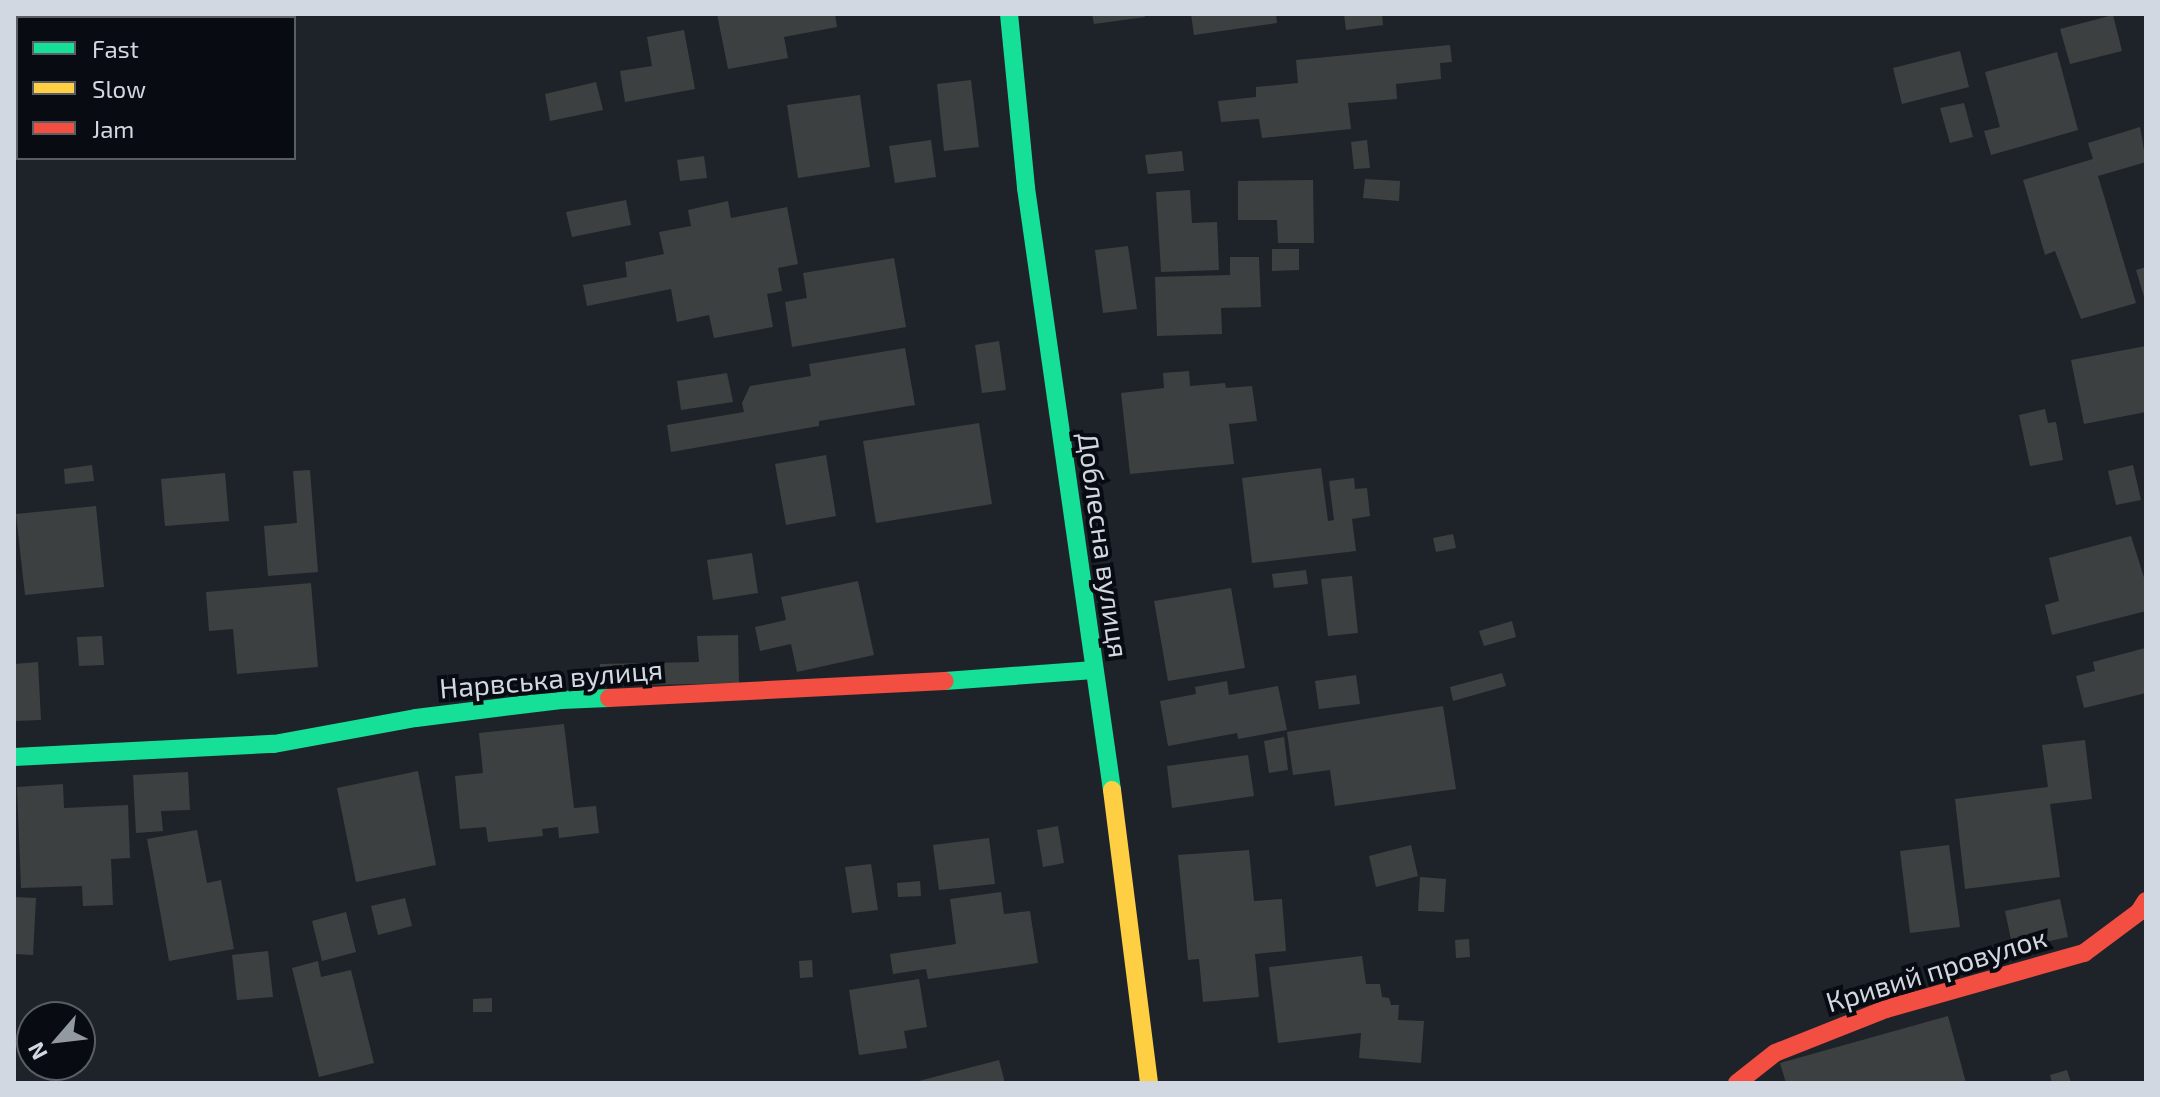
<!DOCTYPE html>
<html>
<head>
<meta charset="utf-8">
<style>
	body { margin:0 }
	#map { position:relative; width:2160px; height:1097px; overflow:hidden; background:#1e232a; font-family:"Exo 2",sans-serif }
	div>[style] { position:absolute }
	.building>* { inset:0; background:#3d4040 }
	.fast>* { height:18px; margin:-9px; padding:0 9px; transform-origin:9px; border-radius:9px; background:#16e098 }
	.slow>* { height:18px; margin:-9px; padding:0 9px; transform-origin:9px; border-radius:9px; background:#ffcf43 }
	.jam>* { height:18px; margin:-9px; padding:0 9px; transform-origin:9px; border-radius:9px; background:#f24e42 }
	span { translate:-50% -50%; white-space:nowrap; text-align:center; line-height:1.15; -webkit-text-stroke:8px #080b11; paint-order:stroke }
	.street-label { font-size:28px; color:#d2d8e1 }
	.frame { position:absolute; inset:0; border:16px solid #d2d8e1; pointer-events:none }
	.legend { position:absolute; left:16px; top:16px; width:280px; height:144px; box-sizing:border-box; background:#080b11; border:2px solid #595d64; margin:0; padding:10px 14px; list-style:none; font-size:24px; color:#d2d8e1 }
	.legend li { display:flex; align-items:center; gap:16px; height:40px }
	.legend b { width:40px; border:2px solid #595d64 }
	.north { position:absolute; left:16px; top:1001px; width:80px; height:80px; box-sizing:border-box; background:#080b11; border:2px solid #595d64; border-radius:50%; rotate:242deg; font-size:22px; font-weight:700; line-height:32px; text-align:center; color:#d2d8e1 }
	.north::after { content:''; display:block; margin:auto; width:28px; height:36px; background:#9399a1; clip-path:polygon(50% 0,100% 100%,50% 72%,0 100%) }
</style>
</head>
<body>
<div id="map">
	<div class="building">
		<i style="clip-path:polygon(717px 14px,835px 14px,837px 27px,784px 37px,788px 58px,728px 69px)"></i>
		<i style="clip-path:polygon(1092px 14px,1144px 14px,1145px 17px,1094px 24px)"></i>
		<i style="clip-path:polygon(1191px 14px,1276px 14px,1277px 23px,1194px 35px)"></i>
		<i style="clip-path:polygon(1344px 14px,1382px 14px,1383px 25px,1346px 30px)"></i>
		<i style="clip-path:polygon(2113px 15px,2122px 51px,2070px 64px,2060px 29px)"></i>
		<i style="clip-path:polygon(684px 30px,695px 89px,625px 102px,620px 71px,652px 66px,647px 37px)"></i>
		<i style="clip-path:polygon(1450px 45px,1452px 62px,1440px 63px,1441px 79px,1396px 84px,1397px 99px,1348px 103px,1351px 129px,1262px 138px,1259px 119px,1221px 122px,1218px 101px,1256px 97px,1256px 87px,1298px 83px,1296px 60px)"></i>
		<i style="clip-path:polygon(1960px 51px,1969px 87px,1902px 104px,1893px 68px)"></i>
		<i style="clip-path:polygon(2057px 52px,2078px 130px,1991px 155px,1984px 131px,2000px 127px,1985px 72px)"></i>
		<i style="clip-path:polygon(971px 80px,979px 147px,944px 151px,937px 84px)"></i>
		<i style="clip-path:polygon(596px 82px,603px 110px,550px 121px,545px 94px)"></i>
		<i style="clip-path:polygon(860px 95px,870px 167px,798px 178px,787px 105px)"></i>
		<i style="clip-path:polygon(1964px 103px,1973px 137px,1950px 143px,1940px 108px)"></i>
		<i style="clip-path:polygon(2140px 127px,2146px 162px,2098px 176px,2136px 303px,2081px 319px,2055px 251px,2045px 255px,2023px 180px,2093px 159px,2088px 143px)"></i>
		<i style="clip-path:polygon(931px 140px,936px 177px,895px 183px,889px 146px)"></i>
		<i style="clip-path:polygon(1367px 140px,1370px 168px,1354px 169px,1351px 142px)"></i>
		<i style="clip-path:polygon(1182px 151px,1184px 171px,1148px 174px,1145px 155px)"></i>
		<i style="clip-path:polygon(704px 156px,707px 178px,680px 181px,677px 160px)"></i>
		<i style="clip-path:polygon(1365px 179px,1400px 181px,1399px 201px,1363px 198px)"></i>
		<i style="clip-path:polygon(1313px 180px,1314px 243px,1278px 243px,1277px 220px,1238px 220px,1238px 181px)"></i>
		<i style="clip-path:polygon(1190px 190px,1192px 223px,1217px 222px,1219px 270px,1161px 272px,1156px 192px)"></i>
		<i style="clip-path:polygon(626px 200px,631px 225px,572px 237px,566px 212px)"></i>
		<i style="clip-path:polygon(728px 201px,731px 218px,787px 207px,798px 264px,778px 268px,782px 291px,767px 294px,773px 327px,714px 338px,709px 315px,677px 322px,671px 289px,587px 306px,583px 285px,627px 277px,625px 262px,664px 254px,659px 232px,691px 226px,688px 210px)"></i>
		<i style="clip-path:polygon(1128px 246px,1137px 309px,1103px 313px,1095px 250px)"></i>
		<i style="clip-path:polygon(1272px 249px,1299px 249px,1299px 270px,1272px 271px)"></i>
		<i style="clip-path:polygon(1230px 257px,1259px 257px,1261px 307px,1221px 308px,1222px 334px,1157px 336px,1155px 277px,1230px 275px)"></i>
		<i style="clip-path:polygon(894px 258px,906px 327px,792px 347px,785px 302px,807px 298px,803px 273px)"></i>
		<i style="clip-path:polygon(2146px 267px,2146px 300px,2145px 300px,2136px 270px)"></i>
		<i style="clip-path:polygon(999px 341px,1006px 390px,982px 393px,975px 345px)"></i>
		<i style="clip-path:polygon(2146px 346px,2146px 412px,2084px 424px,2071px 360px)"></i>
		<i style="clip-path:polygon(905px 348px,915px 405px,819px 421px,819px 426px,671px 452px,667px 425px,744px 412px,742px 403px,750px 386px,811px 376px,809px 364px)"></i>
		<i style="clip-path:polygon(1189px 371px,1190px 386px,1225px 383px,1226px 388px,1252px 386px,1257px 421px,1229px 424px,1234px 464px,1130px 474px,1121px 393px,1164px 388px,1163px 373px)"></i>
		<i style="clip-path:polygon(727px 373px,733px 402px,681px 410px,677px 381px)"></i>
		<i style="clip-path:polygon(2045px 409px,2048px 423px,2056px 422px,2063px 460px,2030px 466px,2019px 415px)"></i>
		<i style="clip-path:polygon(979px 423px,992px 504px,876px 523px,863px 441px)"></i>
		<i style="clip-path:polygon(826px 455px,836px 516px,786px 525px,775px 464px)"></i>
		<i style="clip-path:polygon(92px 465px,94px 481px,65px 484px,64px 469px)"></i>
		<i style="clip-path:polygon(2133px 465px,2141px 500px,2116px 505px,2108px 471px)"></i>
		<i style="clip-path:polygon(1321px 468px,1328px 521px,1334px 520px,1329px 481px,1354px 478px,1355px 489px,1367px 488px,1370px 516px,1352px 519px,1356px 551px,1252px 563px,1242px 478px)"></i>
		<i style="clip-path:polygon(310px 470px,318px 572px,268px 576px,264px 526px,297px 523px,293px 471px)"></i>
		<i style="clip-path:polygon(225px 473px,229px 521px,165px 526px,161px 479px)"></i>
		<i style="clip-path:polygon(96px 506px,104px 587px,25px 595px,16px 514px)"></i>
		<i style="clip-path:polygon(1453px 534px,1456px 548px,1436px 552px,1433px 538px)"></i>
		<i style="clip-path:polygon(2131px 536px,2146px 584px,2146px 611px,2052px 635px,2045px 605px,2059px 601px,2049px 558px)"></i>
		<i style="clip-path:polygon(752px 553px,758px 593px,713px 600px,707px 560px)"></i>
		<i style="clip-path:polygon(1306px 570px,1308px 584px,1274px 588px,1272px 574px)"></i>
		<i style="clip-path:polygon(1352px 576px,1358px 633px,1328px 636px,1321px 579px)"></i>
		<i style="clip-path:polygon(858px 581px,874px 655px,797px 672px,791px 644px,760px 651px,755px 627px,786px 620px,781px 597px)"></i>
		<i style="clip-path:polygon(311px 583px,318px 667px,237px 674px,233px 629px,209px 631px,206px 592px)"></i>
		<i style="clip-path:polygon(1231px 588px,1245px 668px,1168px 681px,1154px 601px)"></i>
		<i style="clip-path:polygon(1512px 621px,1516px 637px,1484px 646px,1479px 631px)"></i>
		<i style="clip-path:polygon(738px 635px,739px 683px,600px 686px,600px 664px,699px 662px,697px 636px)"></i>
		<i style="clip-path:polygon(102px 636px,104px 665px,79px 666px,77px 637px)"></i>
		<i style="clip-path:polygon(2145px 648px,2146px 693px,2084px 708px,2076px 676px,2095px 671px,2093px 662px)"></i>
		<i style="clip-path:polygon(38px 662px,41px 720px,14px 721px,14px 664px)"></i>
		<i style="clip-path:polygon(1502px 673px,1506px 686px,1453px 701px,1450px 687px)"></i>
		<i style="clip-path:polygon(1356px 675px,1360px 704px,1319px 709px,1315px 681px)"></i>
		<i style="clip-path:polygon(1227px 681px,1229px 695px,1278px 686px,1287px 730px,1238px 739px,1237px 733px,1168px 746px,1160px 701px,1196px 694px,1195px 687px)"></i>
		<i style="clip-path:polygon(1443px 706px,1456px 789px,1335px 806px,1330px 770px,1293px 775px,1287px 732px)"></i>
		<i style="clip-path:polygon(564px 724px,574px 808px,596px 806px,599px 833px,559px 838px,558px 827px,542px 829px,543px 836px,488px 842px,486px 827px,460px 829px,455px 776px,483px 773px,479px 733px)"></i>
		<i style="clip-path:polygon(1284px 737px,1288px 770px,1269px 773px,1264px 741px)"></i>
		<i style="clip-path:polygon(2085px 740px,2092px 799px,2050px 804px,2060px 877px,1965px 889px,1955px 799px,2048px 787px,2042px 745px)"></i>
		<i style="clip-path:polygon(1248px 755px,1254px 796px,1172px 808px,1167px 766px)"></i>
		<i style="clip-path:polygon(418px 771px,436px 865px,356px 882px,337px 788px)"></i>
		<i style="clip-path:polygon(188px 772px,190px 810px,161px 811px,163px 831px,136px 833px,133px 775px)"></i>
		<i style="clip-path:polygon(63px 784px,64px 808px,128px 805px,130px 858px,111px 859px,113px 905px,83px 906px,82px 886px,21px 888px,17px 787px)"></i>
		<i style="clip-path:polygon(1058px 826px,1064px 863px,1043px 867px,1037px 830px)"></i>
		<i style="clip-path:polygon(197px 830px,207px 883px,221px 880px,234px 949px,169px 961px,147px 839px)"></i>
		<i style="clip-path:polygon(989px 838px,995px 884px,939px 890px,933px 845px)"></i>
		<i style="clip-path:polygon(1411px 845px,1418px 876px,1376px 887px,1369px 856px)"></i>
		<i style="clip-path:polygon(1949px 845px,1960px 927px,1910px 933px,1900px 851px)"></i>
		<i style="clip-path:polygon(1249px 850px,1254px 901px,1282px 899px,1286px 951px,1255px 954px,1259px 997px,1203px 1002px,1199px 959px,1188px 960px,1178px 855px)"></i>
		<i style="clip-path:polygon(871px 864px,878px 910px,852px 913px,845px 867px)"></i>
		<i style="clip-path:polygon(1420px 877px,1446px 879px,1444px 912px,1418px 911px)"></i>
		<i style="clip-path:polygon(920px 881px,921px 896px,898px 897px,897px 883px)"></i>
		<i style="clip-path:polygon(1001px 892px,1004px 914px,1030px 911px,1038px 963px,928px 979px,926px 969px,893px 974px,890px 954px,956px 944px,950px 899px)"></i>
		<i style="clip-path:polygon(14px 897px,36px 898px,33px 955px,14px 954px)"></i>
		<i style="clip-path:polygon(405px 898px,412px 926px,378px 935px,371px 906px)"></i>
		<i style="clip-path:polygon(2060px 899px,2068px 937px,2013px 949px,2005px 911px)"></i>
		<i style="clip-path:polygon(346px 912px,356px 952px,322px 961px,312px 921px)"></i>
		<i style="clip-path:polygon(1469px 939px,1470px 957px,1456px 958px,1455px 940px)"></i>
		<i style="clip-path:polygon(268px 951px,273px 997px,237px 1000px,232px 955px)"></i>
		<i style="clip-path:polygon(1362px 956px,1366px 984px,1380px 984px,1382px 997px,1389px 998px,1391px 1005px,1399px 1005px,1398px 1020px,1424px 1021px,1421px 1063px,1359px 1058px,1361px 1033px,1278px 1043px,1269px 967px)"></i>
		<i style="clip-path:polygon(812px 960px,813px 977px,800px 978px,799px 961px)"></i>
		<i style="clip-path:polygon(318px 961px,321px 977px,351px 970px,374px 1063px,319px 1077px,292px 968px)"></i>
		<i style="clip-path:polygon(919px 979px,927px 1027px,904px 1031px,907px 1048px,859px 1055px,849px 990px)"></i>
		<i style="clip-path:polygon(492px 998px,492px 1012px,473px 1012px,473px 999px)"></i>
		<i style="clip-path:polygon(1948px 1016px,1966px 1083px,1786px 1083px,1780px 1063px)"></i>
		<i style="clip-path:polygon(999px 1060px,1005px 1083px,915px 1083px,915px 1082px)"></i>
		<i style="clip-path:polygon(2067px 1070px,2071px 1083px,2052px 1083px,2050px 1075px)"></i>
	</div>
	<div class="fast">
		<i style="left:1009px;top:14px;width:175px;rotate:84.4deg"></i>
		<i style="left:1026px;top:188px;width:608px;rotate:81.87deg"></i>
		<i style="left:945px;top:681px;width:149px;rotate:-4.2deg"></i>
		<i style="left:14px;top:757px;width:260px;rotate:-2.9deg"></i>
		<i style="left:274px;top:744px;width:144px;rotate:-10.4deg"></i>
		<i style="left:416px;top:718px;width:146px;rotate:-7.1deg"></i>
		<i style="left:561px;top:700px;width:48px;rotate:-2.4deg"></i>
	</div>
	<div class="slow">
		<i style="left:1112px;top:790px;width:295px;rotate:82.8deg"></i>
	</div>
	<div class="jam">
		<i style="left:609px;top:698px;width:336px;rotate:-2.9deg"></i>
		<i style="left:1737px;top:1083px;width:48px;rotate:-38.3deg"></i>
		<i style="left:1775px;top:1053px;width:119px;rotate:-21.6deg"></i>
		<i style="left:1886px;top:1009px;width:206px;rotate:-15.8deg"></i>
		<i style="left:2084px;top:953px;width:69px;rotate:-36.7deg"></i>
		<i style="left:2139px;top:912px;width:13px;rotate:-58deg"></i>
	</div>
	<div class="street-label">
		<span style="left:1104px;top:545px;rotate:82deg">Доблесна вулиця</span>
		<span style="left:551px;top:678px;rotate:-5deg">Нарвська вулиця</span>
		<span style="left:1936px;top:969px;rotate:-17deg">Кривий провулок</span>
	</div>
	<div class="frame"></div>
	<ul class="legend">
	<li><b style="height:10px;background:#16e098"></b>Fast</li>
	<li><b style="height:10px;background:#ffcf43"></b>Slow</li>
	<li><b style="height:10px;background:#f24e42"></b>Jam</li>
	</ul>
	<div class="north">N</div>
</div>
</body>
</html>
